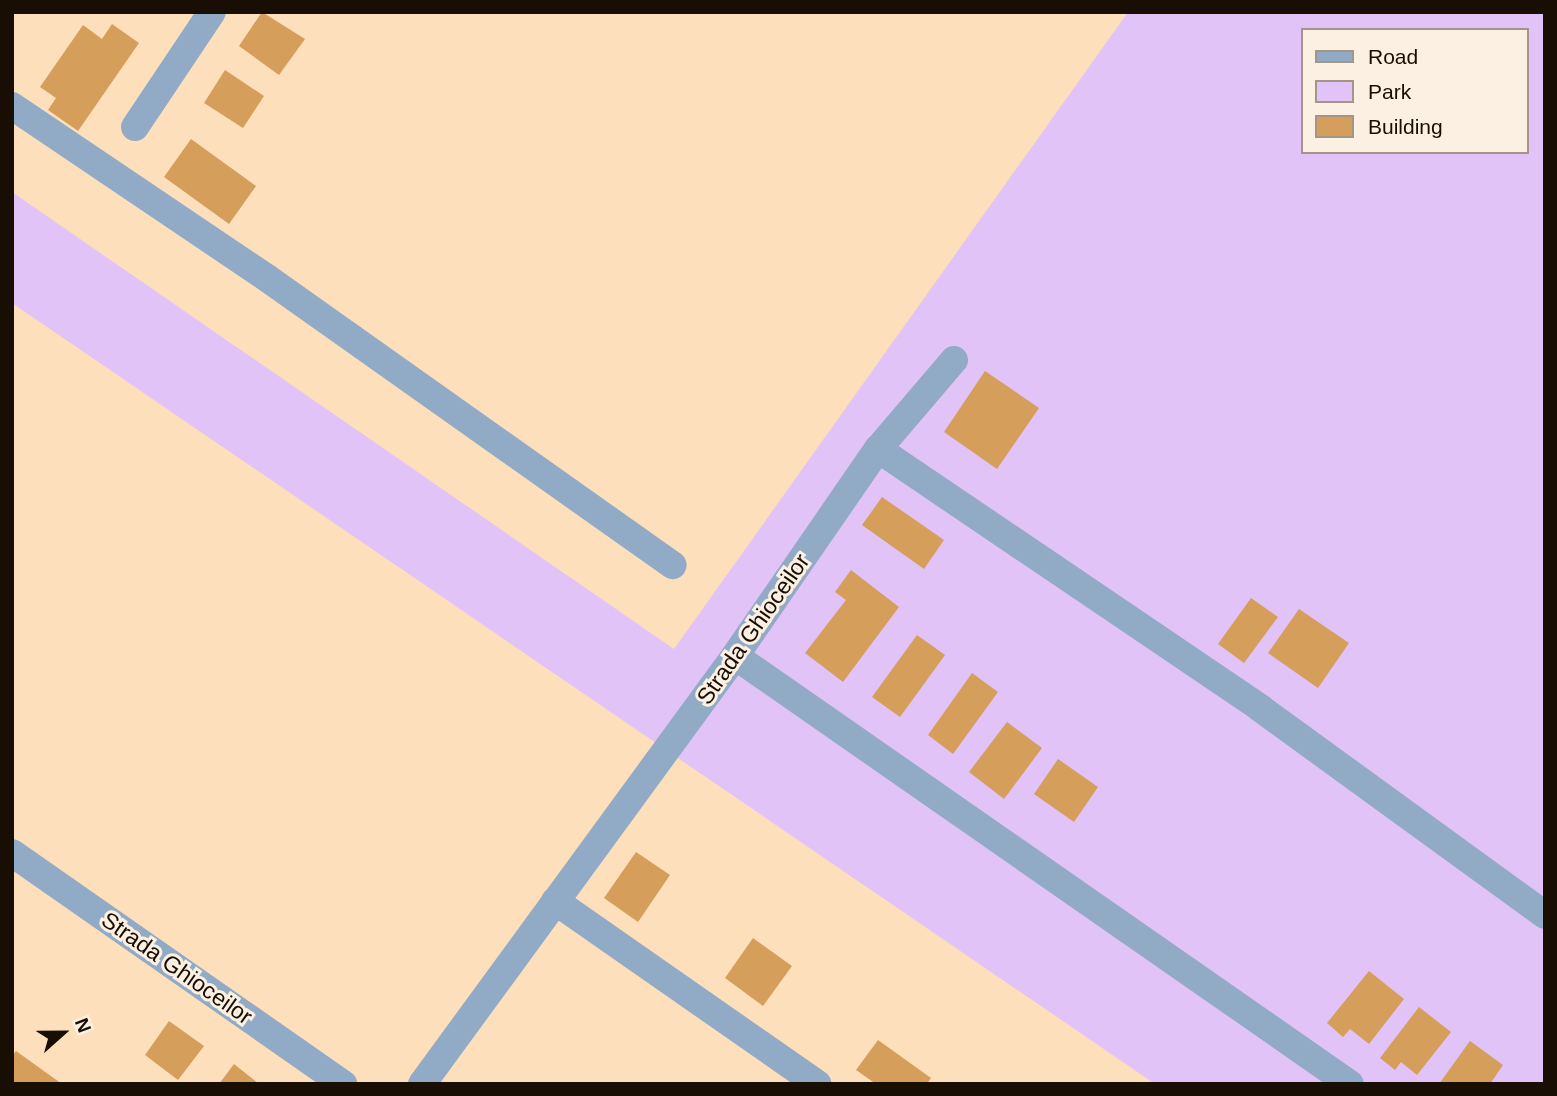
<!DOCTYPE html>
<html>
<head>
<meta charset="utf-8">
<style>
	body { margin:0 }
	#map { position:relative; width:1557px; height:1096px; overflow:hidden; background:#fedfbc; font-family:Helvetica,sans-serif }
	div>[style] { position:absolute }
	.green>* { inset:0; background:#e1c3f8 }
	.building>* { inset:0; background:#d59e5a }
	.minor>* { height:28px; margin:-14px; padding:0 14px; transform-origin:14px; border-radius:14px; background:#91aac5 }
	span { translate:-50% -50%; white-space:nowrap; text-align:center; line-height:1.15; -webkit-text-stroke:6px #fcf0e2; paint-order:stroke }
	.street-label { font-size:23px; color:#180e03 }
	.frame { position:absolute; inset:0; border:14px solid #180e03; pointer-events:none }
	.legend { position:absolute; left:1301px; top:28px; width:228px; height:126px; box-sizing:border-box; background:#fcf0e2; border:2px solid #a19689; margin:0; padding:9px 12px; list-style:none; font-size:21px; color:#180e03 }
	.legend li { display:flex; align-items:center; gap:14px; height:35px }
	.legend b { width:35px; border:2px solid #a19689 }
	.north { position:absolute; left:28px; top:998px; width:70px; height:70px; -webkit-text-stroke:5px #fcf0e2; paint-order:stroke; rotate:69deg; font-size:19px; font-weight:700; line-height:28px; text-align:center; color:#180e03 }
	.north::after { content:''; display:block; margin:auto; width:24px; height:32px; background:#180e03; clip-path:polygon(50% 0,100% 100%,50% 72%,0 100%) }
</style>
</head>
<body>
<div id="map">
	<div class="green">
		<i style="clip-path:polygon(evenodd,1128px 12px,1545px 12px,1545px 1084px,1155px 1084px,12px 303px,12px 192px,674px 649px,1128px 12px,1303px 30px,1527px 30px,1527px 152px,1303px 152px,1303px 30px)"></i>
	</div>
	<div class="building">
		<i style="clip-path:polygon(262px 12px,305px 39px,279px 75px,239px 46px)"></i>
		<i style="clip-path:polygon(112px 24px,139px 43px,78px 131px,48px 110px,56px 98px,40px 87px,83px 25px,102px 39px)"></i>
		<i style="clip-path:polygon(225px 70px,264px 96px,243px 128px,204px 103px)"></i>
		<i style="clip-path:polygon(191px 139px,256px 186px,229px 224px,164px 177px)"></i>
		<i style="clip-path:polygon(985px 371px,1039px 408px,997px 469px,944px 432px)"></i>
		<i style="clip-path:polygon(882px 497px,944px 540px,924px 569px,862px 525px)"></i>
		<i style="clip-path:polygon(851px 570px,899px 607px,843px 682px,805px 653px,846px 600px,835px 592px)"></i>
		<i style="clip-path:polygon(1251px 598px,1278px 617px,1244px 663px,1218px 644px)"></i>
		<i style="clip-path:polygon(1299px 609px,1349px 643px,1318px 688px,1268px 653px)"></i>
		<i style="clip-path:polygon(917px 635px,945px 655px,900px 717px,872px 697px)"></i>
		<i style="clip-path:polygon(972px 673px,998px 692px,953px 754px,928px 735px)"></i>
		<i style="clip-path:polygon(1007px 722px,1042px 748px,1004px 799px,969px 772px)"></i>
		<i style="clip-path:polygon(1058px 759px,1098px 787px,1074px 822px,1034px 794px)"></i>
		<i style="clip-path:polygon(636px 852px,670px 875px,638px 922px,604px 898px)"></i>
		<i style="clip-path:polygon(753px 938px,792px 966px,763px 1006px,725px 978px)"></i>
		<i style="clip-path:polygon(1369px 971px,1404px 999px,1369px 1044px,1350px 1029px,1343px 1037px,1327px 1023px)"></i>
		<i style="clip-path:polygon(1419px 1007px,1451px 1032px,1417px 1075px,1401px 1062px,1395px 1070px,1380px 1058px)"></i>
		<i style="clip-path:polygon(169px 1021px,204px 1046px,178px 1080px,145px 1055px)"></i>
		<i style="clip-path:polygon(878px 1040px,931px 1078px,927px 1084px,876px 1084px,856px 1070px)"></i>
		<i style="clip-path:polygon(1470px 1041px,1503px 1065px,1490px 1084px,1439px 1084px)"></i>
		<i style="clip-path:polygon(16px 1051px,62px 1084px,12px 1084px,12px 1056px)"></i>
		<i style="clip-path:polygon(234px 1064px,259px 1084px,219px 1084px)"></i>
	</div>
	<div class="minor">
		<i style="left:12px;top:106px;width:308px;rotate:34deg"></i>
		<i style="left:267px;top:278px;width:497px;rotate:35.3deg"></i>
		<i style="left:135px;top:127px;width:138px;rotate:-56.2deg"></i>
		<i style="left:878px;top:449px;width:462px;rotate:34.1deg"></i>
		<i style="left:1260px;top:708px;width:352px;rotate:36deg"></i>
		<i style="left:735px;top:656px;width:749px;rotate:34.84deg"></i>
		<i style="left:12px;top:853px;width:404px;rotate:34.9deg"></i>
		<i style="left:555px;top:901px;width:320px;rotate:34.9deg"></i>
		<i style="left:422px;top:1084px;width:530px;rotate:-53.82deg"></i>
		<i style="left:735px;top:656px;width:252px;rotate:-55.4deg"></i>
		<i style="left:878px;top:449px;width:117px;rotate:-49.5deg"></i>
	</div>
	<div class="street-label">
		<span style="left:753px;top:629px;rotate:-55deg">Strada Ghioceilor</span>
		<span style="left:177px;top:968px;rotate:35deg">Strada Ghioceilor</span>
	</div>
	<div class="frame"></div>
	<ul class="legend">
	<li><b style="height:9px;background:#91aac5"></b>Road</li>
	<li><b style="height:19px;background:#e1c3f8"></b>Park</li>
	<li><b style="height:19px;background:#d59e5a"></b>Building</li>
	</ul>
	<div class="north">N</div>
</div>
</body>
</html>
